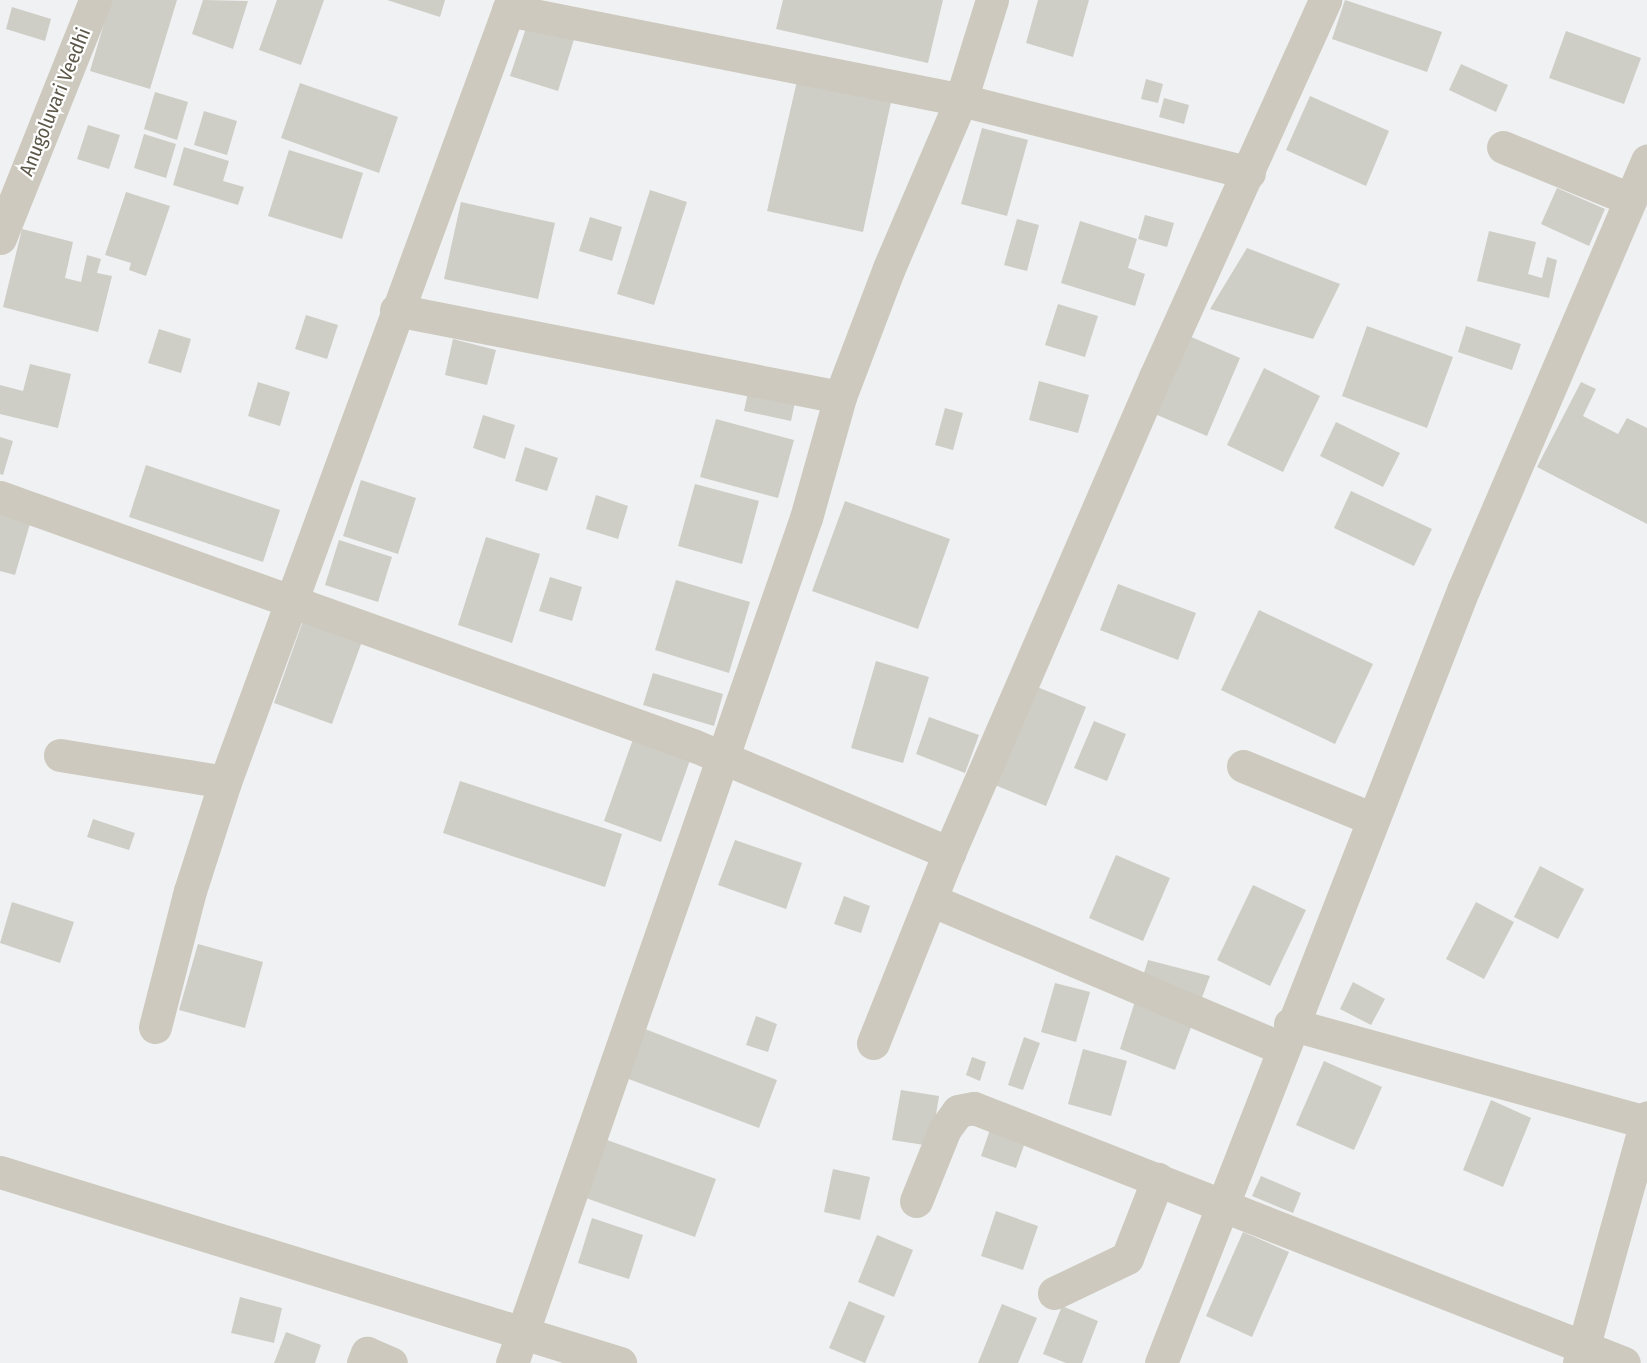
<!DOCTYPE html>
<html>
<head>
<meta charset="utf-8">
<style>
	body { margin:0 }
	#map { position:relative; width:1647px; height:1363px; overflow:hidden; background:#f0f1f2; font-family:"Fira Sans Condensed",sans-serif }
	div>[style] { position:absolute }
	.building>* { inset:0; background:#cecec7 }
	.minor>* { height:33px; margin:-16.5px; padding:0 16.5px; transform-origin:16.5px; border-radius:16.5px; background:#cdc9be }
	span { translate:-50% -50%; white-space:nowrap; text-align:center; line-height:1.15; -webkit-text-stroke:4.5px #fff; paint-order:stroke }
	.street-label { font-size:20px; color:#5c5748 }
</style>
</head>
<body>
<div id="map">
	<div class="building">
		<i style="clip-path:polygon(111px 0,177px 0,150px 89px,90px 71px)"></i>
		<i style="clip-path:polygon(203px 0,248px 1px,233px 49px,192px 34px)"></i>
		<i style="clip-path:polygon(277px 0,324px 0,301px 65px,259px 50px)"></i>
		<i style="clip-path:polygon(387px 0,445px 0,440px 17px)"></i>
		<i style="clip-path:polygon(783px 0,943px 0,928px 63px,776px 29px)"></i>
		<i style="clip-path:polygon(1038px 0,1089px 0,1073px 57px,1026px 43px)"></i>
		<i style="clip-path:polygon(1345px 0,1442px 32px,1427px 72px,1332px 39px)"></i>
		<i style="clip-path:polygon(12px 7px,51px 19px,45px 41px,6px 29px)"></i>
		<i style="clip-path:polygon(526px 28px,576px 33px,558px 91px,510px 76px)"></i>
		<i style="clip-path:polygon(1566px 31px,1641px 58px,1624px 104px,1549px 78px)"></i>
		<i style="clip-path:polygon(1461px 64px,1508px 85px,1496px 112px,1449px 90px)"></i>
		<i style="clip-path:polygon(1146px 79px,1163px 84px,1158px 103px,1141px 99px)"></i>
		<i style="clip-path:polygon(797px 81px,891px 102px,863px 232px,767px 211px)"></i>
		<i style="clip-path:polygon(300px 83px,398px 117px,379px 173px,281px 138px)"></i>
		<i style="clip-path:polygon(155px 92px,188px 102px,177px 140px,144px 129px)"></i>
		<i style="clip-path:polygon(1310px 96px,1389px 131px,1366px 186px,1286px 150px)"></i>
		<i style="clip-path:polygon(1164px 98px,1189px 105px,1184px 124px,1159px 117px)"></i>
		<i style="clip-path:polygon(204px 111px,237px 121px,227px 155px,194px 145px)"></i>
		<i style="clip-path:polygon(88px 125px,120px 135px,109px 169px,77px 159px)"></i>
		<i style="clip-path:polygon(982px 128px,1028px 140px,1007px 216px,961px 204px)"></i>
		<i style="clip-path:polygon(144px 134px,176px 144px,166px 178px,134px 168px)"></i>
		<i style="clip-path:polygon(184px 147px,229px 161px,223px 181px,244px 187px,238px 205px,173px 185px)"></i>
		<i style="clip-path:polygon(289px 150px,363px 173px,342px 239px,268px 216px)"></i>
		<i style="clip-path:polygon(1557px 188px,1605px 209px,1589px 246px,1541px 224px)"></i>
		<i style="clip-path:polygon(650px 190px,687px 202px,654px 305px,617px 294px)"></i>
		<i style="clip-path:polygon(126px 192px,170px 206px,146px 276px,129px 270px,131px 263px,105px 255px)"></i>
		<i style="clip-path:polygon(461px 202px,555px 223px,538px 299px,444px 279px)"></i>
		<i style="clip-path:polygon(1145px 215px,1174px 223px,1167px 247px,1138px 239px)"></i>
		<i style="clip-path:polygon(590px 217px,622px 227px,612px 261px,579px 251px)"></i>
		<i style="clip-path:polygon(1017px 219px,1039px 225px,1027px 271px,1004px 265px)"></i>
		<i style="clip-path:polygon(1080px 221px,1137px 239px,1128px 268px,1145px 274px,1135px 306px,1061px 283px)"></i>
		<i style="clip-path:polygon(22px 229px,73px 242px,65px 278px,81px 282px,87px 255px,101px 259px,97px 273px,112px 276px,98px 332px,3px 307px)"></i>
		<i style="clip-path:polygon(1489px 231px,1536px 242px,1528px 274px,1542px 278px,1547px 257px,1557px 260px,1549px 298px,1477px 281px)"></i>
		<i style="clip-path:polygon(1247px 248px,1340px 284px,1313px 339px,1210px 309px)"></i>
		<i style="clip-path:polygon(1058px 304px,1098px 316px,1085px 357px,1045px 345px)"></i>
		<i style="clip-path:polygon(306px 315px,338px 325px,327px 359px,295px 349px)"></i>
		<i style="clip-path:polygon(1367px 326px,1453px 357px,1427px 428px,1342px 396px)"></i>
		<i style="clip-path:polygon(1466px 326px,1521px 344px,1512px 370px,1458px 352px)"></i>
		<i style="clip-path:polygon(159px 329px,191px 339px,181px 373px,148px 363px)"></i>
		<i style="clip-path:polygon(1182px 333px,1240px 358px,1207px 436px,1150px 412px)"></i>
		<i style="clip-path:polygon(453px 339px,496px 350px,487px 385px,445px 375px)"></i>
		<i style="clip-path:polygon(30px 364px,71px 374px,58px 428px,0 414px,0 385px,23px 391px)"></i>
		<i style="clip-path:polygon(1264px 368px,1320px 396px,1283px 472px,1227px 445px)"></i>
		<i style="clip-path:polygon(1039px 381px,1089px 395px,1078px 433px,1029px 420px)"></i>
		<i style="clip-path:polygon(258px 382px,290px 392px,280px 426px,248px 416px)"></i>
		<i style="clip-path:polygon(1581px 382px,1596px 389px,1583px 416px,1618px 434px,1627px 418px,1647px 428px,1647px 524px,1537px 467px)"></i>
		<i style="clip-path:polygon(750px 383px,797px 393px,791px 421px,744px 411px)"></i>
		<i style="clip-path:polygon(945px 408px,963px 413px,953px 450px,935px 445px)"></i>
		<i style="clip-path:polygon(483px 415px,515px 425px,505px 459px,473px 448px)"></i>
		<i style="clip-path:polygon(716px 419px,794px 440px,778px 498px,700px 477px)"></i>
		<i style="clip-path:polygon(1336px 422px,1400px 453px,1383px 487px,1320px 456px)"></i>
		<i style="clip-path:polygon(0 437px,13px 441px,3px 475px,0 474px)"></i>
		<i style="clip-path:polygon(525px 447px,558px 458px,547px 491px,515px 481px)"></i>
		<i style="clip-path:polygon(146px 465px,280px 510px,263px 562px,129px 517px)"></i>
		<i style="clip-path:polygon(361px 480px,416px 498px,398px 554px,343px 536px)"></i>
		<i style="clip-path:polygon(695px 484px,759px 501px,742px 564px,678px 546px)"></i>
		<i style="clip-path:polygon(1351px 491px,1432px 529px,1414px 566px,1334px 528px)"></i>
		<i style="clip-path:polygon(596px 495px,628px 506px,618px 539px,586px 529px)"></i>
		<i style="clip-path:polygon(845px 501px,950px 539px,918px 629px,812px 591px)"></i>
		<i style="clip-path:polygon(0 508px,32px 517px,15px 575px,0 571px)"></i>
		<i style="clip-path:polygon(486px 537px,540px 554px,512px 643px,458px 625px)"></i>
		<i style="clip-path:polygon(339px 540px,392px 557px,378px 602px,325px 585px)"></i>
		<i style="clip-path:polygon(550px 577px,582px 587px,572px 621px,539px 611px)"></i>
		<i style="clip-path:polygon(676px 580px,750px 602px,729px 673px,655px 650px)"></i>
		<i style="clip-path:polygon(1118px 584px,1196px 613px,1178px 660px,1100px 630px)"></i>
		<i style="clip-path:polygon(1259px 610px,1373px 664px,1335px 744px,1221px 690px)"></i>
		<i style="clip-path:polygon(305px 615px,364px 636px,332px 724px,274px 703px)"></i>
		<i style="clip-path:polygon(876px 661px,929px 677px,903px 763px,851px 748px)"></i>
		<i style="clip-path:polygon(653px 673px,723px 694px,714px 726px,643px 705px)"></i>
		<i style="clip-path:polygon(1030px 684px,1086px 707px,1046px 806px,990px 783px)"></i>
		<i style="clip-path:polygon(929px 717px,979px 735px,965px 773px,916px 754px)"></i>
		<i style="clip-path:polygon(1094px 721px,1126px 734px,1107px 781px,1074px 768px)"></i>
		<i style="clip-path:polygon(638px 725px,695px 746px,661px 842px,604px 821px)"></i>
		<i style="clip-path:polygon(460px 781px,622px 834px,605px 887px,443px 833px)"></i>
		<i style="clip-path:polygon(93px 819px,135px 833px,129px 850px,87px 837px)"></i>
		<i style="clip-path:polygon(735px 840px,802px 863px,786px 909px,718px 885px)"></i>
		<i style="clip-path:polygon(1116px 855px,1170px 878px,1143px 941px,1089px 918px)"></i>
		<i style="clip-path:polygon(1540px 866px,1584px 889px,1558px 939px,1514px 917px)"></i>
		<i style="clip-path:polygon(1253px 885px,1306px 910px,1270px 986px,1217px 960px)"></i>
		<i style="clip-path:polygon(844px 896px,870px 906px,861px 933px,834px 924px)"></i>
		<i style="clip-path:polygon(12px 902px,74px 922px,60px 963px,0 943px)"></i>
		<i style="clip-path:polygon(1476px 902px,1514px 922px,1484px 979px,1446px 959px)"></i>
		<i style="clip-path:polygon(198px 944px,263px 962px,245px 1028px,179px 1010px)"></i>
		<i style="clip-path:polygon(1148px 960px,1210px 976px,1175px 1070px,1120px 1049px)"></i>
		<i style="clip-path:polygon(1353px 982px,1385px 999px,1371px 1025px,1340px 1009px)"></i>
		<i style="clip-path:polygon(1055px 983px,1090px 992px,1076px 1042px,1041px 1032px)"></i>
		<i style="clip-path:polygon(756px 1016px,777px 1024px,768px 1052px,746px 1045px)"></i>
		<i style="clip-path:polygon(645px 1029px,777px 1080px,759px 1128px,626px 1078px)"></i>
		<i style="clip-path:polygon(1024px 1037px,1040px 1043px,1023px 1090px,1008px 1085px)"></i>
		<i style="clip-path:polygon(1083px 1049px,1127px 1061px,1111px 1116px,1068px 1104px)"></i>
		<i style="clip-path:polygon(972px 1057px,986px 1062px,980px 1081px,966px 1075px)"></i>
		<i style="clip-path:polygon(1324px 1061px,1382px 1087px,1354px 1150px,1296px 1125px)"></i>
		<i style="clip-path:polygon(901px 1090px,939px 1096px,931px 1146px,892px 1140px)"></i>
		<i style="clip-path:polygon(1491px 1100px,1531px 1118px,1503px 1187px,1463px 1170px)"></i>
		<i style="clip-path:polygon(993px 1121px,1028px 1134px,1016px 1168px,981px 1156px)"></i>
		<i style="clip-path:polygon(607px 1140px,716px 1179px,695px 1237px,586px 1198px)"></i>
		<i style="clip-path:polygon(833px 1169px,870px 1177px,860px 1220px,824px 1212px)"></i>
		<i style="clip-path:polygon(1261px 1176px,1301px 1193px,1293px 1213px,1252px 1196px)"></i>
		<i style="clip-path:polygon(996px 1211px,1038px 1226px,1023px 1270px,981px 1256px)"></i>
		<i style="clip-path:polygon(592px 1218px,643px 1235px,629px 1279px,578px 1263px)"></i>
		<i style="clip-path:polygon(1243px 1232px,1289px 1252px,1252px 1337px,1206px 1316px)"></i>
		<i style="clip-path:polygon(877px 1235px,913px 1250px,894px 1297px,858px 1282px)"></i>
		<i style="clip-path:polygon(240px 1297px,282px 1308px,274px 1343px,231px 1333px)"></i>
		<i style="clip-path:polygon(849px 1301px,885px 1316px,865px 1363px,829px 1348px)"></i>
		<i style="clip-path:polygon(1002px 1304px,1037px 1318px,1018px 1363px,978px 1363px)"></i>
		<i style="clip-path:polygon(1062px 1306px,1098px 1321px,1082px 1363px,1066px 1363px,1043px 1354px)"></i>
		<i style="clip-path:polygon(286px 1332px,321px 1345px,315px 1363px,274px 1363px)"></i>
	</div>
	<div class="minor">
		<i style="left:508px;top:10px;width:462px;rotate:11.2deg"></i>
		<i style="left:961px;top:100px;width:297px;rotate:14.2deg"></i>
		<i style="left:1503px;top:147px;width:137px;rotate:22.3deg"></i>
		<i style="left:0;top:238px;width:256px;rotate:-68.2deg"></i>
		<i style="left:396px;top:310px;width:452px;rotate:11.1deg"></i>
		<i style="left:0;top:497px;width:738px;rotate:19.71deg"></i>
		<i style="left:695px;top:746px;width:276px;rotate:22.8deg"></i>
		<i style="left:60px;top:755px;width:167px;rotate:9.3deg"></i>
		<i style="left:1243px;top:766px;width:140px;rotate:22.2deg"></i>
		<i style="left:931px;top:900px;width:380px;rotate:22.9deg"></i>
		<i style="left:1290px;top:1024px;width:370px;rotate:15.4deg"></i>
		<i style="left:155px;top:1027px;width:140px;rotate:-75.6deg"></i>
		<i style="left:190px;top:891px;width:114px;rotate:-72.2deg"></i>
		<i style="left:225px;top:782px;width:833px;rotate:-69.85deg"></i>
		<i style="left:873px;top:1043px;width:205px;rotate:-68.2deg"></i>
		<i style="left:949px;top:853px;width:519px;rotate:-66.6deg"></i>
		<i style="left:1155px;top:377px;width:414px;rotate:-65.7deg"></i>
		<i style="left:0;top:1172px;width:649px;rotate:17.12deg"></i>
		<i style="left:916px;top:1201px;width:78px;rotate:-68.1deg"></i>
		<i style="left:945px;top:1129px;width:22px;rotate:-54deg"></i>
		<i style="left:958px;top:1111px;width:16px;rotate:-11deg"></i>
		<i style="left:974px;top:1108px;width:698px;rotate:21.42deg"></i>
		<i style="left:1054px;top:1293px;width:81px;rotate:-25.6deg"></i>
		<i style="left:1127px;top:1258px;width:85px;rotate:-68.6deg"></i>
		<i style="left:363px;top:1363px;width:11px;rotate:-68deg"></i>
		<i style="left:367px;top:1353px;width:26px;rotate:23deg"></i>
		<i style="left:512px;top:1363px;width:895px;rotate:-70.82deg"></i>
		<i style="left:806px;top:518px;width:126px;rotate:-74.3deg"></i>
		<i style="left:840px;top:397px;width:138px;rotate:-69.2deg"></i>
		<i style="left:889px;top:268px;width:183px;rotate:-66.8deg"></i>
		<i style="left:961px;top:100px;width:105px;rotate:-72.8deg"></i>
		<i style="left:1161px;top:1363px;width:832px;rotate:-68.65deg"></i>
		<i style="left:1464px;top:588px;width:465px;rotate:-66.8deg"></i>
		<i style="left:1579px;top:1363px;width:255px;rotate:-74.5deg"></i>
	</div>
	<div class="street-label">
		<span style="left:55px;top:102px;rotate:-68deg">Anugoluvari Veedhi</span>
	</div>
</div>
</body>
</html>
